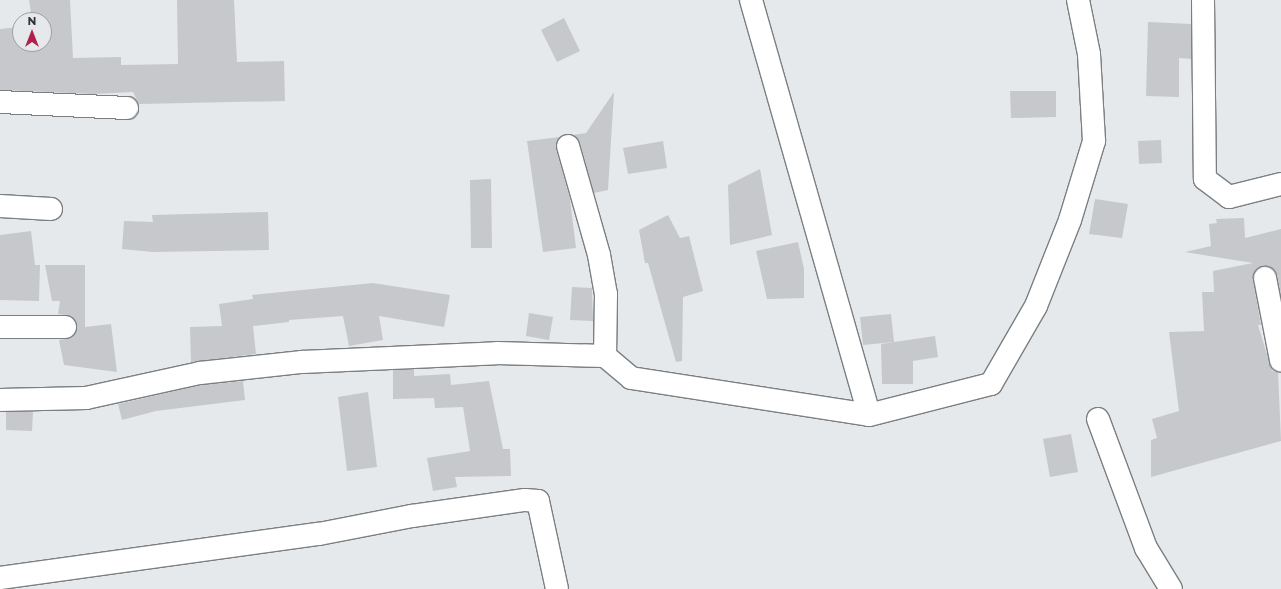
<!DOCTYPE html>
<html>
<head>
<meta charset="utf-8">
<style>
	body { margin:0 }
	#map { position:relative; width:1281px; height:589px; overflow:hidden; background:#e5e9ec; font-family:Montserrat,sans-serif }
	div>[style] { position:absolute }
	.building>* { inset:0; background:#c6c8cc }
	.roads { filter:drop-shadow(1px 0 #7b7f81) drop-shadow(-1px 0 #7b7f81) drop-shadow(0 1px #7b7f81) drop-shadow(0 -1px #7b7f81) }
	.minor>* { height:22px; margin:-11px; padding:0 11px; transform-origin:11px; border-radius:11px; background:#fff }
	span { translate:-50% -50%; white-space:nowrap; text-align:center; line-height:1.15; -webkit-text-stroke:3px #e5e9ec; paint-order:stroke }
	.north { position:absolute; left:12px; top:12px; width:40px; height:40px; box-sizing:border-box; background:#e5e9ec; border:1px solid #9da0a2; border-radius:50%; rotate:0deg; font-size:11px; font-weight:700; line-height:16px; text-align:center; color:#303233 }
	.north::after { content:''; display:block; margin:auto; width:14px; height:18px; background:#b01e4a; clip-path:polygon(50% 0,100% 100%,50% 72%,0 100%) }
</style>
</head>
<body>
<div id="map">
	<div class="building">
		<i style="clip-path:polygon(29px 0,70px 0,73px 58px,121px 57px,121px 65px,178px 64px,177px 0,234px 0,237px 62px,284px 61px,285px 101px,139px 104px,133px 92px,93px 94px,0 90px,0 29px,20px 27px,20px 44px,44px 44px,44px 20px,32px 20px)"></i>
		<i style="clip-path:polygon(564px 18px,580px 51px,557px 62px,541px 30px)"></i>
		<i style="clip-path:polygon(1148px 22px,1191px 24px,1191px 59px,1179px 58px,1179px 97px,1146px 96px)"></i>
		<i style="clip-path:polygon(1010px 91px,1056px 91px,1056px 117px,1011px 118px)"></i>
		<i style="clip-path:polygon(614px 92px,608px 190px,594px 193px,580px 143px,573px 135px,586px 133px)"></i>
		<i style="clip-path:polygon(560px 137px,556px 149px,570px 199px,576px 248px,543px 252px,527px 141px)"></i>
		<i style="clip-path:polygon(1161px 140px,1162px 163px,1139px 164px,1138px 141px)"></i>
		<i style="clip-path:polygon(663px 141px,667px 168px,628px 174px,623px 148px)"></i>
		<i style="clip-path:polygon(760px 169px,772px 235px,730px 245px,728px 185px)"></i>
		<i style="clip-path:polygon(491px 179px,492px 248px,471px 248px,470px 180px)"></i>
		<i style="clip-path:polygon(1095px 199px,1128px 204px,1122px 238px,1089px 234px)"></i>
		<i style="clip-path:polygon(268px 212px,269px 250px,153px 252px,122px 249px,124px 221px,153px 222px,152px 215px)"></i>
		<i style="clip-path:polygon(668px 215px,680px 238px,689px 236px,703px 291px,683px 297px,682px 361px,676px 362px,648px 263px,645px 263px,639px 230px)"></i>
		<i style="clip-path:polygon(1244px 218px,1245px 238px,1281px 229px,1281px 295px,1277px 275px,1269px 266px,1257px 268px,1253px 280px,1261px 325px,1258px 325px,1272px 371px,1278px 372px,1281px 441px,1151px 477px,1151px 440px,1157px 438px,1152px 419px,1179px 411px,1169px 332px,1204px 331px,1202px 292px,1214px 292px,1213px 271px,1253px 263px,1185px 252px,1211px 246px,1209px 224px,1217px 223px,1216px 219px)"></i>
		<i style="clip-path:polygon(31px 231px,35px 265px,40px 265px,39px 301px,0 300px,0 235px)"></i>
		<i style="clip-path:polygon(798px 242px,804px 269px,804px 298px,767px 299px,756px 251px)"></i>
		<i style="clip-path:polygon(45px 265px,85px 265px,85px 327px,111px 324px,117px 372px,64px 365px,59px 340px,72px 338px,77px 327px,72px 316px,58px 314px,60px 301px,52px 301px)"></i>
		<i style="clip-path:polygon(373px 283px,450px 295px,444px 327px,379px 316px,383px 340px,349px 346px,343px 316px,289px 320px,289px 322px,253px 326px,256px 354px,191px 362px,190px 327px,222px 326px,219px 304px,253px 299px,252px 295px)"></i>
		<i style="clip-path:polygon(572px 287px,592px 288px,593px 321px,570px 320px)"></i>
		<i style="clip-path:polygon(529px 313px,553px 317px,549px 340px,526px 336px)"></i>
		<i style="clip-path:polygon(891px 314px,894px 342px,863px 345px,860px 317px)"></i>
		<i style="clip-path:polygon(935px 336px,938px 357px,913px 361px,913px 384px,882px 384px,881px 344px)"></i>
		<i style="clip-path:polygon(414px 369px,414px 376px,450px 374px,451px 385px,489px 381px,503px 449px,510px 449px,511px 476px,455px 477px,457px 487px,433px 491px,427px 458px,470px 451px,463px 407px,435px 408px,434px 398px,393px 399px,393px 370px)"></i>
		<i style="clip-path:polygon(243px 381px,245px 400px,156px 411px,122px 420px,118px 404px,202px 385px)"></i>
		<i style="clip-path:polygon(368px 392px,377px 467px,347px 471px,338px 397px)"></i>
		<i style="clip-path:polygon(6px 412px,33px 412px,32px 431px,6px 430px)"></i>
		<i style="clip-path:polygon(1071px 434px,1078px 472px,1050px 477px,1043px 439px)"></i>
	</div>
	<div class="roads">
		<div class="minor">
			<i style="left:751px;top:0;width:431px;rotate:74.1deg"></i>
			<i style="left:1203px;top:0;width:179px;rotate:89.4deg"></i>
			<i style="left:1205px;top:179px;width:30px;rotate:37deg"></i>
			<i style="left:1229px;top:197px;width:54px;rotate:-14deg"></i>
			<i style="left:0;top:102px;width:127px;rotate:2.7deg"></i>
			<i style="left:568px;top:146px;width:113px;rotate:74.1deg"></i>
			<i style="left:599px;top:255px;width:40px;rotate:80deg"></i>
			<i style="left:606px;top:294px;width:62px;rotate:90.9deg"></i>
			<i style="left:605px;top:356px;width:34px;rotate:40deg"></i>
			<i style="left:631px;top:378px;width:241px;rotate:8.8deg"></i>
			<i style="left:869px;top:415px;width:126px;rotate:-14.3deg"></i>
			<i style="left:991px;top:384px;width:90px;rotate:-60deg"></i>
			<i style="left:1036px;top:306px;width:92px;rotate:-68.4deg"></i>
			<i style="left:1070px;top:220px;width:83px;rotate:-73.1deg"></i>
			<i style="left:1094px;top:141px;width:87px;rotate:-93.3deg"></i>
			<i style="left:1089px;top:54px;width:55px;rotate:-101.5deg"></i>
			<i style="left:0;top:206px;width:51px;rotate:3.4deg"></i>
			<i style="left:1265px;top:278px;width:84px;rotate:79deg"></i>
			<i style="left:0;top:327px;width:65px"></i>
			<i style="left:0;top:400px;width:86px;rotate:-1.3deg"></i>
			<i style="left:86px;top:398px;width:117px;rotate:-12.4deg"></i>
			<i style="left:200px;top:373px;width:103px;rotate:-6.2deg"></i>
			<i style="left:302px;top:362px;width:195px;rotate:-2.6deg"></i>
			<i style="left:497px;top:353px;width:108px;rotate:1.6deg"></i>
			<i style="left:1098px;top:419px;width:138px;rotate:69.6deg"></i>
			<i style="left:1146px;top:548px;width:48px;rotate:58.6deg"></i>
			<i style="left:0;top:578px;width:322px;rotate:-7.9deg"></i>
			<i style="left:319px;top:534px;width:95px;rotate:-11deg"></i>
			<i style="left:412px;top:516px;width:114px;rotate:-8.1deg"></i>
			<i style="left:525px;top:500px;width:13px;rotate:4deg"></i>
			<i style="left:538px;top:501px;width:90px;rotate:77.8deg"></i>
		</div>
	</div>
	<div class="north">N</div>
</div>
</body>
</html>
